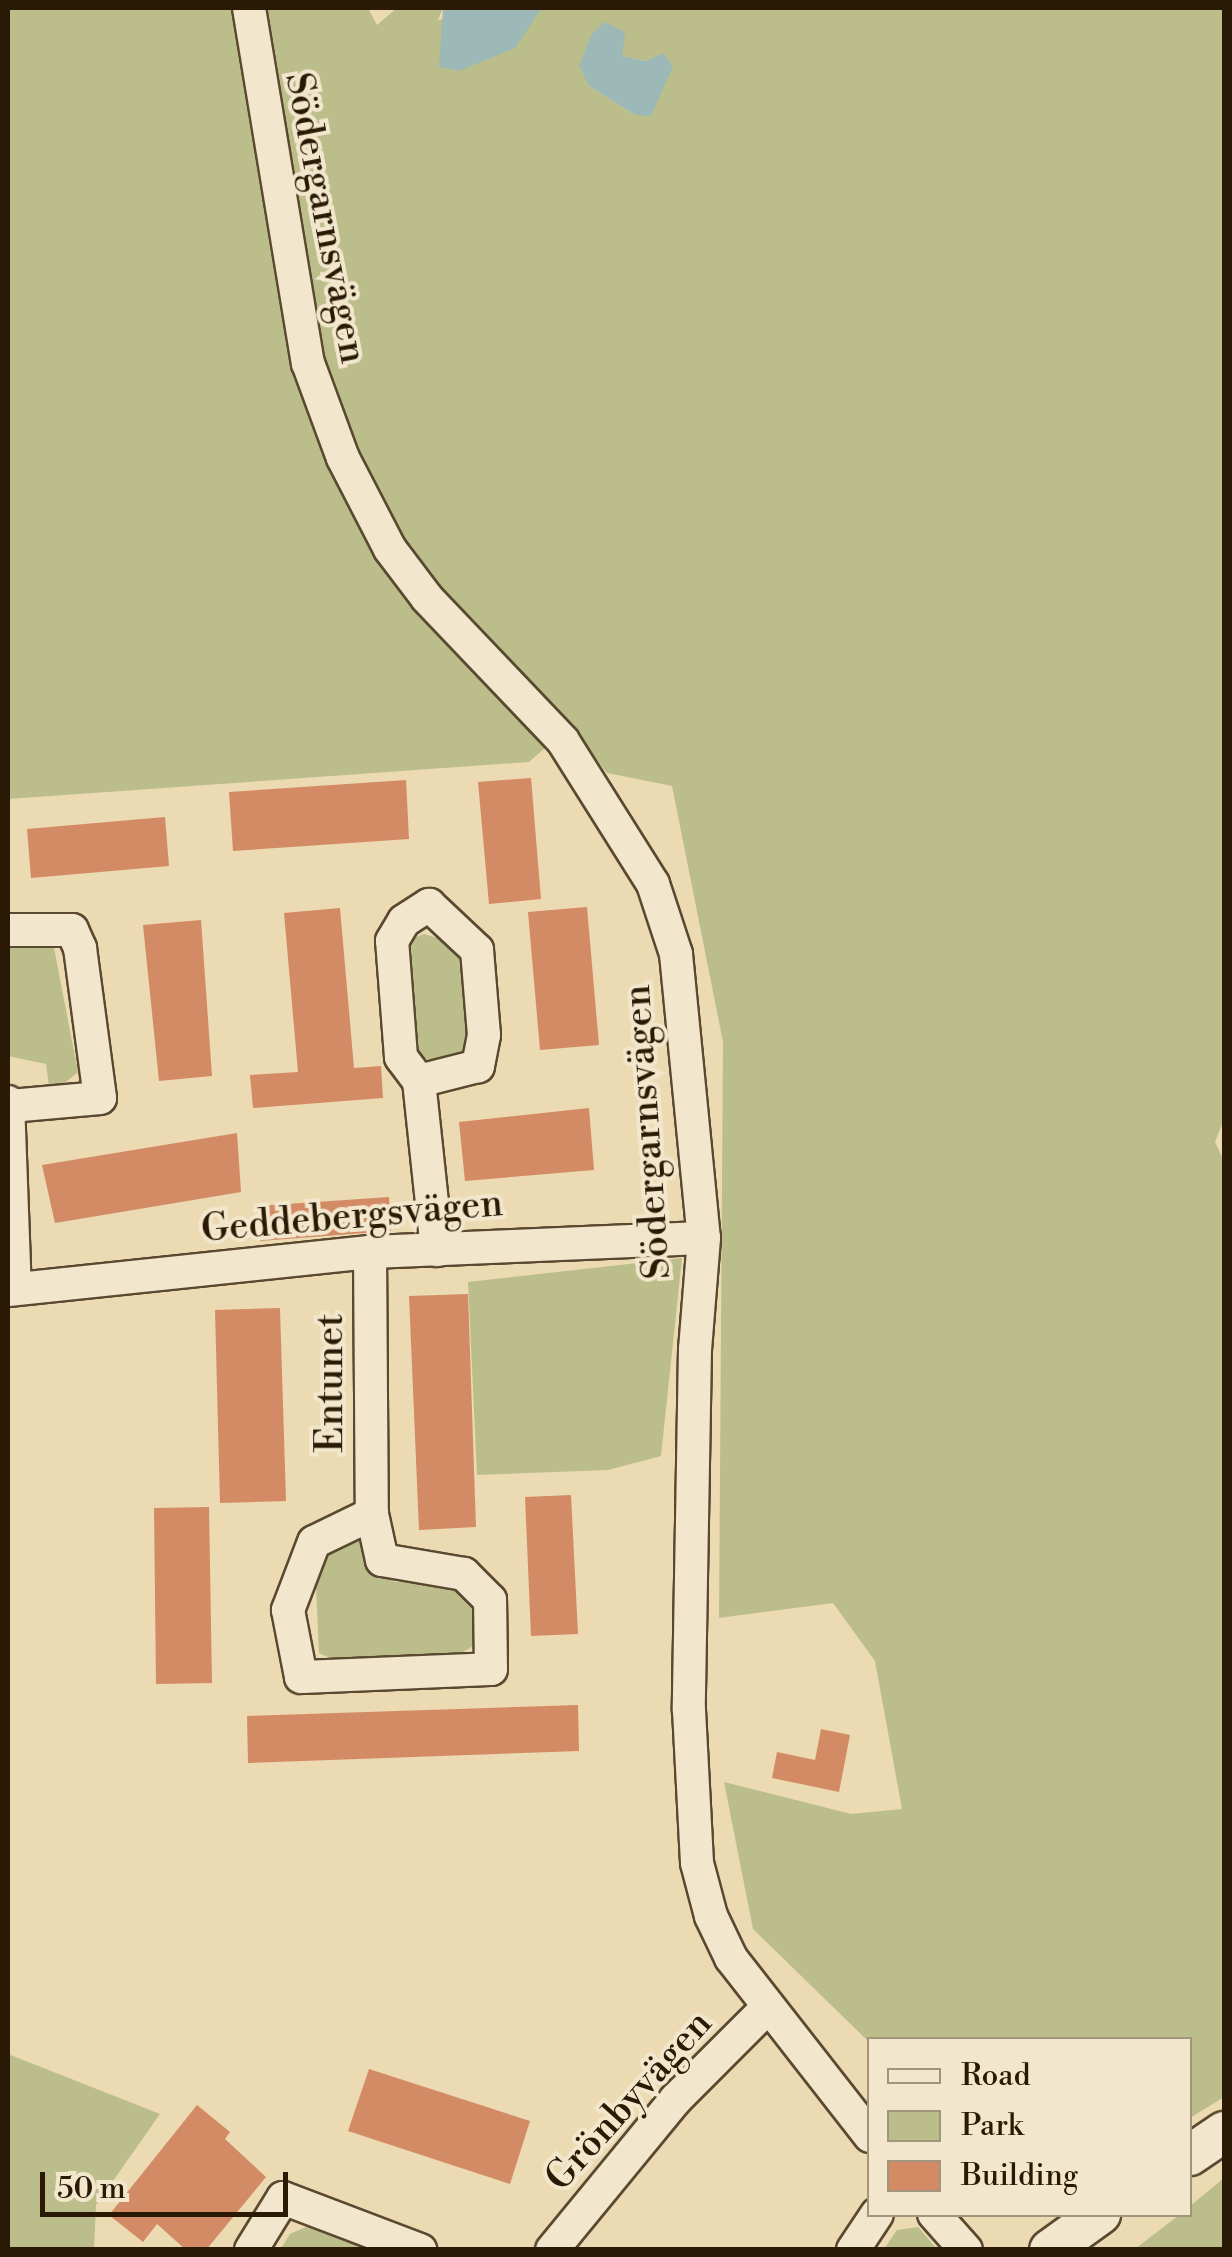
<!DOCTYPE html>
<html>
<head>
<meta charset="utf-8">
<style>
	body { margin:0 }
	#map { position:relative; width:1232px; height:2257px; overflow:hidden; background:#ebdab2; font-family:"Libre Bodoni",serif }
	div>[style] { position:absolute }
	.green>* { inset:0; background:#bbbe8a }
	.water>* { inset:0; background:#9cb8b7 }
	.building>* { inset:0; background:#d38b65 }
	.roads { filter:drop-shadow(2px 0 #5a4930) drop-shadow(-2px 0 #5a4930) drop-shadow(0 2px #5a4930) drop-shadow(0 -2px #5a4930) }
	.minor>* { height:32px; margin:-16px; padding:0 16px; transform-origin:16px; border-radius:16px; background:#f2e7cd }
	.tertiary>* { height:40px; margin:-20px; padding:0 20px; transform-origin:20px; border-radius:20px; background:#f2e7cd }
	span { translate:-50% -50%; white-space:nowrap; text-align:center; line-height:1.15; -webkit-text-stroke:8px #f2e7cd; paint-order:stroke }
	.street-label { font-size:38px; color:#2a1904 }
	.frame { position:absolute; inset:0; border:10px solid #2a1904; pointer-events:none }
	.legend { position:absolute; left:867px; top:2037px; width:325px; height:180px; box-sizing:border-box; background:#f2e7cd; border:2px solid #a2957d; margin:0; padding:12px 18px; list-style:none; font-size:30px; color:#2a1904 }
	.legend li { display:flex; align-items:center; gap:20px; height:50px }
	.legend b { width:50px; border:2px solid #a2957d }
	.scale { position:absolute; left:40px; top:2172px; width:248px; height:45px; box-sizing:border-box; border:5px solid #2a1904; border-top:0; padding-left:12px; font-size:30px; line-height:35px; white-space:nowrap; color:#2a1904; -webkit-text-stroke:8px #f2e7cd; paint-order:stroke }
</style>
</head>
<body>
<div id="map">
	<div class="green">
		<i style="clip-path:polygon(evenodd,8px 8px,368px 8px,377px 25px,397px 8px,443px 8px,438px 20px,539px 8px,1224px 8px,1224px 1119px,1215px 1142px,1224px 1161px,1224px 2097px,1190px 2118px,1190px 2040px,869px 2042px,753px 1929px,724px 1782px,851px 1814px,902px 1809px,875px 1661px,833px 1603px,719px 1618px,723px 1042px,672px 786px,607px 773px,571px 725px,529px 762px,8px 799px,8px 8px,624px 32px,621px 56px,648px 61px,635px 115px,589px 86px,624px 32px)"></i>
		<i style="clip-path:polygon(424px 934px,455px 943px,470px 961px,474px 1042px,444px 1065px,421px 1057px,413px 1043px,411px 939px)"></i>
		<i style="clip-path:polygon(8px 943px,54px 948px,78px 1072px,50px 1095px,46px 1064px,8px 1056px)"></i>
		<i style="clip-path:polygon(682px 1258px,661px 1456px,608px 1470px,477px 1475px,468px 1282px)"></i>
		<i style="clip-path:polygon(352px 1534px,394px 1582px,449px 1582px,468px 1592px,478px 1621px,473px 1646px,460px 1654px,340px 1663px,319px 1653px,315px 1562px)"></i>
		<i style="clip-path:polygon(8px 2054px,160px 2114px,96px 2205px,94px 2249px,8px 2249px)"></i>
		<i style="clip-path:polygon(1224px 2178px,1224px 2249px,1135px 2249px,1179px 2215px,1190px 2214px,1190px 2206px)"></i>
		<i style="clip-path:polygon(306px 2227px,341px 2235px,385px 2250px,280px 2250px,290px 2234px)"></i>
		<i style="clip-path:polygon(918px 2227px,937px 2249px,884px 2249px,897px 2230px)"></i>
	</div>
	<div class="water">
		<i style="clip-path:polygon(443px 8px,538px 8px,541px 9px,515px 48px,459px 71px,439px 67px)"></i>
		<i style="clip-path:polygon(605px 22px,625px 32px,622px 56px,647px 61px,663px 53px,673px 66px,651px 116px,635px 115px,589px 86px,579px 66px,592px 34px)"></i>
	</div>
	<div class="building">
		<i style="clip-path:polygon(531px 778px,541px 899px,489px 904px,478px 782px)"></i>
		<i style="clip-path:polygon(406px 780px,409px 839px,233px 851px,229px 792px)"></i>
		<i style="clip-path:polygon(165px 817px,169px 866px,31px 878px,27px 829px)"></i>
		<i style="clip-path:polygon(587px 907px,599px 1045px,540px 1050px,528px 912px)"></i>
		<i style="clip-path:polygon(340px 908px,354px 1068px,381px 1066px,383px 1098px,253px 1108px,250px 1075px,298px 1072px,284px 913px)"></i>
		<i style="clip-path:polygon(201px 920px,212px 1076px,159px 1081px,143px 925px)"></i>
		<i style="clip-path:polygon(589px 1108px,594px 1170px,465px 1181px,459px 1122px)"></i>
		<i style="clip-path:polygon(237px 1133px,241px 1192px,55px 1223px,42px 1165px)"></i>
		<i style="clip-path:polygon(389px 1197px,391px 1231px,260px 1241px,258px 1206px)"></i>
		<i style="clip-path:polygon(468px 1294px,476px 1527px,419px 1530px,409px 1296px)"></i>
		<i style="clip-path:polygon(280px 1308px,286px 1501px,220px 1503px,215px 1310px)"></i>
		<i style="clip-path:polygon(571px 1495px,578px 1634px,531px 1636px,525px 1497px)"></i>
		<i style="clip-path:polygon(209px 1507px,212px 1683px,156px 1684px,154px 1508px)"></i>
		<i style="clip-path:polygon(578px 1705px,579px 1751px,248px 1763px,247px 1716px)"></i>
		<i style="clip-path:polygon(821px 1729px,850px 1735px,839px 1792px,772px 1778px,777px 1752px,815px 1760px)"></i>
		<i style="clip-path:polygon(369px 2069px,530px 2121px,510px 2184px,348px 2131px)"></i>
		<i style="clip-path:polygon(197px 2105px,230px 2132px,225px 2139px,266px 2177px,206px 2250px,186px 2250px,157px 2224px,143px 2242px,109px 2215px)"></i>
	</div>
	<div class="roads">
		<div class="minor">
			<i style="left:249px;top:8px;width:360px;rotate:80.6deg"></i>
			<i style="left:308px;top:363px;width:101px;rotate:69.8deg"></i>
			<i style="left:343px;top:458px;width:102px;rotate:62.7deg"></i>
			<i style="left:390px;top:549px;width:61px;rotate:52.9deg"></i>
			<i style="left:427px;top:598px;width:197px;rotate:46.4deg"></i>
			<i style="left:563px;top:741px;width:169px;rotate:57.8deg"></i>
			<i style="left:653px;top:884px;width:74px;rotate:71.8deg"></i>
			<i style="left:676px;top:954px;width:285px;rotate:84.4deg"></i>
			<i style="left:704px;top:1238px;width:111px;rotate:94.6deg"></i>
			<i style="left:695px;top:1349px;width:361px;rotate:91deg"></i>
			<i style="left:689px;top:1710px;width:153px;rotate:87deg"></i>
			<i style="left:697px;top:1863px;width:55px;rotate:75.2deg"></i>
			<i style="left:711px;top:1916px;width:47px;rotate:64.5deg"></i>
			<i style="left:731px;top:1958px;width:226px;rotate:52deg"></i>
			<i style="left:8px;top:930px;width:64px"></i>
			<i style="left:72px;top:930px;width:20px;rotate:66deg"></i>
			<i style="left:80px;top:948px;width:151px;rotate:82.4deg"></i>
			<i style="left:100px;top:1098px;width:90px;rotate:174.9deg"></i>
			<i style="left:419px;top:1081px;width:30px;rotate:-127deg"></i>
			<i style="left:401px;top:1057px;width:116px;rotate:-94.4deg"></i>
			<i style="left:392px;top:941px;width:23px;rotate:-59deg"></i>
			<i style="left:404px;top:921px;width:30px;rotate:-33deg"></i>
			<i style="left:429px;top:905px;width:66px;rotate:43.2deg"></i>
			<i style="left:477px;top:950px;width:85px;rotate:85.3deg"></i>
			<i style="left:484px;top:1035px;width:32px;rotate:101deg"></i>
			<i style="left:478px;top:1066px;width:61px;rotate:165.7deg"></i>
			<i style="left:419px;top:1081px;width:170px;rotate:83.9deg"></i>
			<i style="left:8px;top:1102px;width:187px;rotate:87.9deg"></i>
			<i style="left:370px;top:1252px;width:262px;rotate:89.6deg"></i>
			<i style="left:372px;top:1514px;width:64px;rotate:154.2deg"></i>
			<i style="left:314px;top:1542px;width:73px;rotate:110.9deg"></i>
			<i style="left:288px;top:1610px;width:68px;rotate:79deg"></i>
			<i style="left:301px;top:1677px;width:190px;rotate:-2.4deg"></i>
			<i style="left:491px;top:1669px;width:69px;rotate:-90.8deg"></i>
			<i style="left:490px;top:1600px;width:37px;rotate:-135deg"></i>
			<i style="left:464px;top:1574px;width:83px;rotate:-170.3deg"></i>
			<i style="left:382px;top:1560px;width:47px;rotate:-102.3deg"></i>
			<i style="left:8px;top:1290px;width:364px;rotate:-6deg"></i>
			<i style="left:370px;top:1252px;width:334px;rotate:-2.4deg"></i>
			<i style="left:934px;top:2214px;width:48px;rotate:48.4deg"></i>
			<i style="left:251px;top:2250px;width:61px;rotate:-58.4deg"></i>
			<i style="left:283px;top:2198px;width:147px;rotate:20.8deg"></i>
			<i style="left:552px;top:2250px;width:195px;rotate:-50.6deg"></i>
			<i style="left:676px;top:2099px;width:130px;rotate:-45deg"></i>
			<i style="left:853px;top:2250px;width:43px;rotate:-56.3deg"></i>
		</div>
		<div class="tertiary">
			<i style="left:1190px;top:2155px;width:41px;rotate:-34.1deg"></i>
			<i style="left:1050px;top:2250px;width:62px;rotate:-35.8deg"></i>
		</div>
	</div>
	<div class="street-label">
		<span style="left:325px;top:218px;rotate:79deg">Södergarnsvägen</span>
		<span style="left:648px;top:1132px;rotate:-94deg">Södergarnsvägen</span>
		<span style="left:352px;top:1217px;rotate:-5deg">Geddebergsvägen</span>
		<span style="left:331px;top:1383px;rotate:-90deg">Entunet</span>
		<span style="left:629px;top:2101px;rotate:-48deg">Grönbyvägen</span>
	</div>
	<div class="frame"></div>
	<ul class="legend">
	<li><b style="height:12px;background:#f2e7cd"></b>Road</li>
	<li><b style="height:28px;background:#bbbe8a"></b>Park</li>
	<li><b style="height:28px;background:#d38b65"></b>Building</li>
	</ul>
	<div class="scale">50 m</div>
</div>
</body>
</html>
